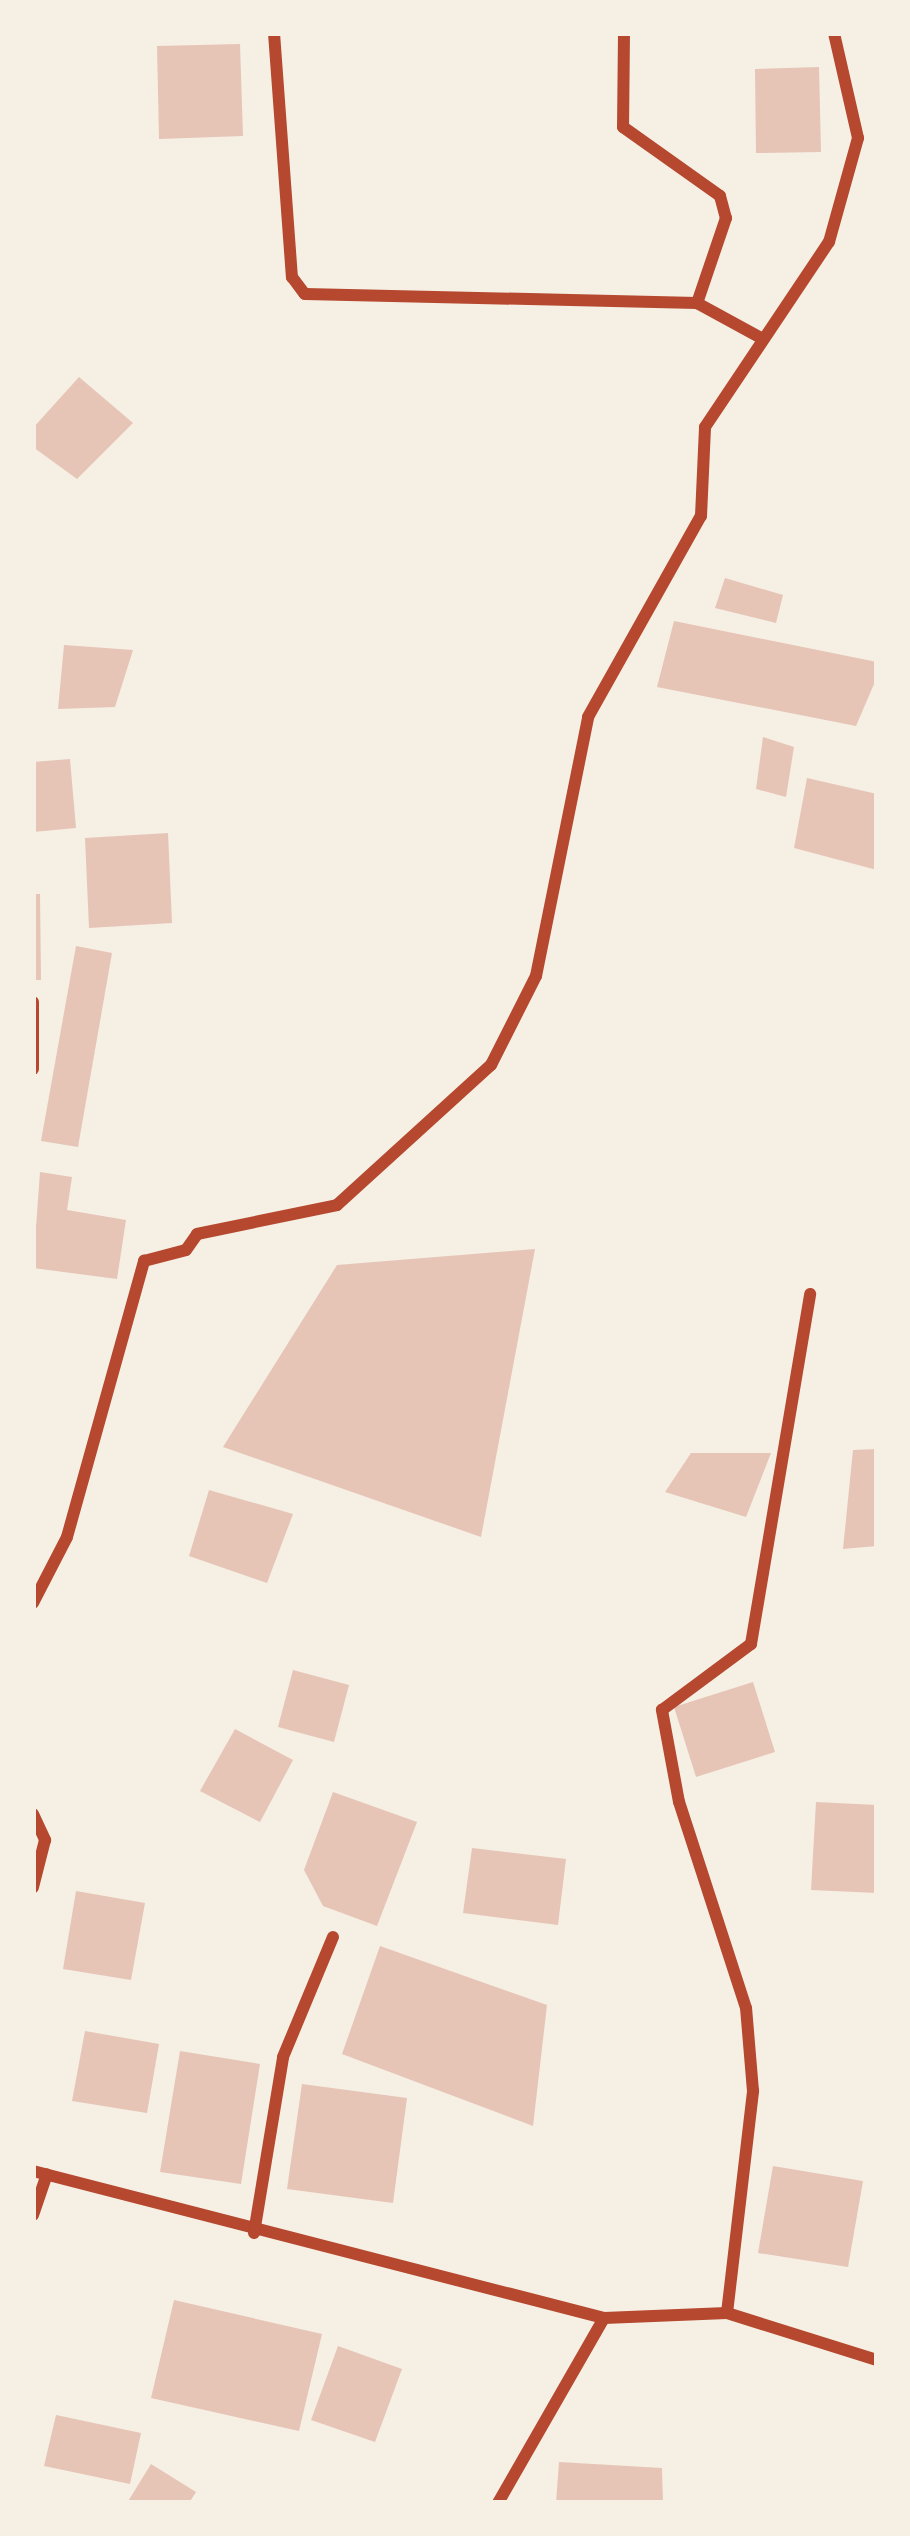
<!DOCTYPE html>
<html>
<head>
<meta charset="utf-8">
<style>
	body { margin:0 }
	#map { position:relative; width:910px; height:2536px; overflow:hidden; background:#f6efe4; font-family:"Varela Round",sans-serif }
	div>[style] { position:absolute }
	.building>* { inset:0; background:#e6c5b7 }
	.minor>* { height:12px; margin:-6px; padding:0 6px; transform-origin:6px; border-radius:6px; background:#b5482f }
	span { translate:-50% -50%; white-space:nowrap; text-align:center; line-height:1.15; -webkit-text-stroke:9px #f6efe4; paint-order:stroke }
	.frame { position:absolute; inset:0; border:36px solid #f6efe4; pointer-events:none }
</style>
</head>
<body>
<div id="map">
	<div class="building">
		<i style="clip-path:polygon(240px 44px,243px 136px,159px 139px,157px 46px)"></i>
		<i style="clip-path:polygon(819px 67px,821px 152px,756px 153px,755px 69px)"></i>
		<i style="clip-path:polygon(79px 377px,133px 423px,77px 479px,33px 447px,33px 428px)"></i>
		<i style="clip-path:polygon(725px 578px,783px 595px,776px 623px,715px 608px)"></i>
		<i style="clip-path:polygon(674px 621px,877px 662px,877px 677px,856px 726px,657px 687px)"></i>
		<i style="clip-path:polygon(64px 645px,133px 650px,115px 707px,58px 709px)"></i>
		<i style="clip-path:polygon(763px 737px,794px 747px,786px 797px,756px 789px)"></i>
		<i style="clip-path:polygon(70px 759px,76px 828px,33px 832px,33px 762px)"></i>
		<i style="clip-path:polygon(807px 778px,877px 794px,877px 870px,794px 848px)"></i>
		<i style="clip-path:polygon(168px 833px,172px 923px,89px 928px,85px 838px)"></i>
		<i style="clip-path:polygon(33px 894px,40px 894px,41px 980px,33px 980px)"></i>
		<i style="clip-path:polygon(76px 946px,112px 953px,78px 1147px,41px 1141px)"></i>
		<i style="clip-path:polygon(40px 1172px,72px 1177px,67px 1210px,126px 1220px,117px 1279px,33px 1268px)"></i>
		<i style="clip-path:polygon(535px 1249px,481px 1537px,223px 1447px,337px 1265px)"></i>
		<i style="clip-path:polygon(877px 1449px,877px 1546px,843px 1549px,853px 1450px)"></i>
		<i style="clip-path:polygon(691px 1453px,771px 1453px,746px 1517px,665px 1492px)"></i>
		<i style="clip-path:polygon(209px 1490px,293px 1514px,267px 1583px,189px 1556px)"></i>
		<i style="clip-path:polygon(293px 1670px,349px 1685px,334px 1742px,278px 1727px)"></i>
		<i style="clip-path:polygon(753px 1682px,775px 1752px,696px 1777px,674px 1707px)"></i>
		<i style="clip-path:polygon(235px 1729px,293px 1760px,260px 1822px,200px 1791px)"></i>
		<i style="clip-path:polygon(333px 1792px,417px 1822px,377px 1926px,323px 1906px,304px 1870px)"></i>
		<i style="clip-path:polygon(816px 1802px,877px 1805px,877px 1893px,811px 1890px)"></i>
		<i style="clip-path:polygon(472px 1848px,566px 1859px,558px 1925px,463px 1913px)"></i>
		<i style="clip-path:polygon(76px 1891px,145px 1903px,131px 1980px,63px 1969px)"></i>
		<i style="clip-path:polygon(380px 1946px,547px 2005px,533px 2126px,342px 2054px)"></i>
		<i style="clip-path:polygon(85px 2031px,159px 2044px,147px 2113px,72px 2101px)"></i>
		<i style="clip-path:polygon(180px 2051px,260px 2064px,241px 2184px,160px 2172px)"></i>
		<i style="clip-path:polygon(302px 2084px,407px 2098px,393px 2203px,287px 2189px)"></i>
		<i style="clip-path:polygon(773px 2166px,863px 2181px,848px 2267px,758px 2253px)"></i>
		<i style="clip-path:polygon(174px 2300px,322px 2334px,299px 2431px,151px 2398px)"></i>
		<i style="clip-path:polygon(338px 2346px,402px 2369px,375px 2442px,311px 2420px)"></i>
		<i style="clip-path:polygon(56px 2415px,141px 2433px,130px 2484px,44px 2466px)"></i>
		<i style="clip-path:polygon(559px 2462px,662px 2468px,663px 2503px,556px 2503px)"></i>
		<i style="clip-path:polygon(151px 2464px,196px 2492px,189px 2503px,127px 2503px)"></i>
	</div>
	<div class="minor">
		<i style="left:274px;top:33px;width:245px;rotate:85.8deg"></i>
		<i style="left:292px;top:277px;width:21px;rotate:53deg"></i>
		<i style="left:305px;top:294px;width:392px;rotate:1.3deg"></i>
		<i style="left:697px;top:303px;width:71px;rotate:28.7deg"></i>
		<i style="left:624px;top:33px;width:94px;rotate:90.6deg"></i>
		<i style="left:623px;top:127px;width:119px;rotate:35.4deg"></i>
		<i style="left:720px;top:196px;width:23px;rotate:75deg"></i>
		<i style="left:726px;top:218px;width:90px;rotate:108.8deg"></i>
		<i style="left:33px;top:1002px;width:67px;rotate:90deg"></i>
		<i style="left:33px;top:1603px;width:74px;rotate:-62.7deg"></i>
		<i style="left:67px;top:1537px;width:287px;rotate:-74.4deg"></i>
		<i style="left:144px;top:1261px;width:43px;rotate:-14.7deg"></i>
		<i style="left:186px;top:1250px;width:19px;rotate:-55deg"></i>
		<i style="left:197px;top:1234px;width:143px;rotate:-11.7deg"></i>
		<i style="left:337px;top:1205px;width:208px;rotate:-42.3deg"></i>
		<i style="left:491px;top:1065px;width:100px;rotate:-63.2deg"></i>
		<i style="left:536px;top:976px;width:264px;rotate:-78.6deg"></i>
		<i style="left:588px;top:717px;width:231px;rotate:-60.7deg"></i>
		<i style="left:701px;top:516px;width:89px;rotate:-87.4deg"></i>
		<i style="left:705px;top:427px;width:223px;rotate:-56.2deg"></i>
		<i style="left:829px;top:242px;width:108px;rotate:-74.4deg"></i>
		<i style="left:858px;top:138px;width:108px;rotate:-102.9deg"></i>
		<i style="left:33px;top:1814px;width:29px;rotate:65deg"></i>
		<i style="left:45px;top:1840px;width:49px;rotate:104.3deg"></i>
		<i style="left:33px;top:2171px;width:590px;rotate:14.44deg"></i>
		<i style="left:604px;top:2318px;width:123px;rotate:-2.3deg"></i>
		<i style="left:727px;top:2313px;width:157px;rotate:17.4deg"></i>
		<i style="left:33px;top:2215px;width:43px;rotate:-71.1deg"></i>
		<i style="left:254px;top:2233px;width:178px;rotate:-80.6deg"></i>
		<i style="left:283px;top:2057px;width:130px;rotate:-67.4deg"></i>
		<i style="left:727px;top:2313px;width:224px;rotate:-83.3deg"></i>
		<i style="left:753px;top:2091px;width:83px;rotate:-94.8deg"></i>
		<i style="left:746px;top:2008px;width:217px;rotate:-108deg"></i>
		<i style="left:679px;top:1802px;width:94px;rotate:-100.5deg"></i>
		<i style="left:662px;top:1710px;width:111px;rotate:-36.6deg"></i>
		<i style="left:751px;top:1644px;width:355px;rotate:-80.4deg"></i>
		<i style="left:498px;top:2503px;width:213px;rotate:-60.2deg"></i>
	</div>
	<div class="frame"></div>
</div>
</body>
</html>
